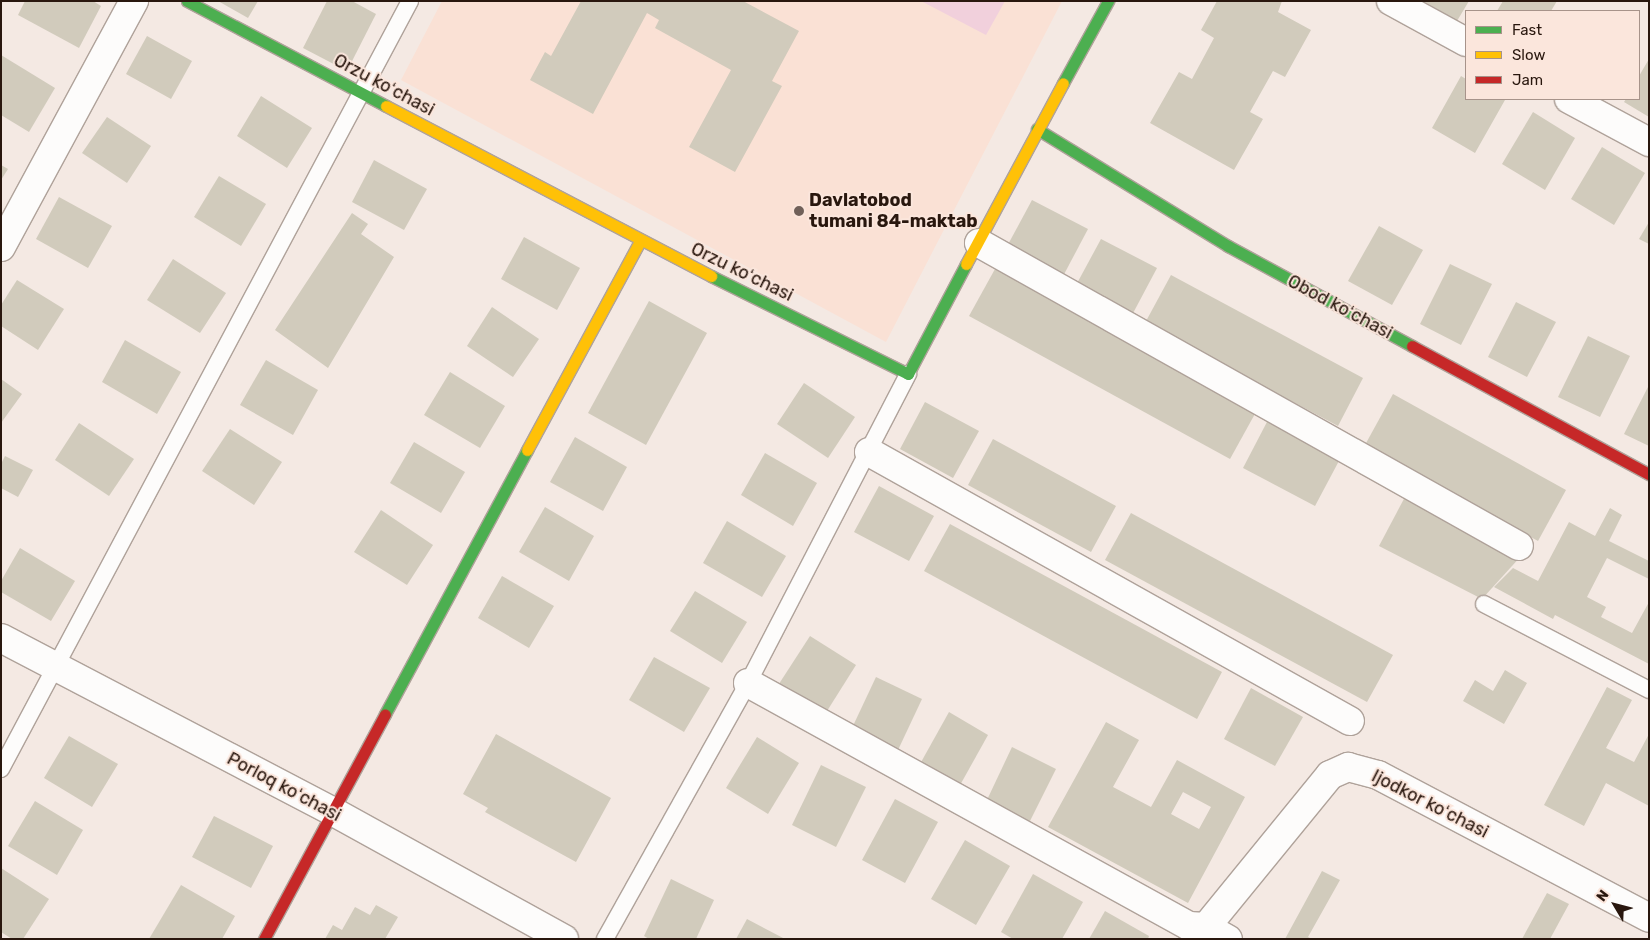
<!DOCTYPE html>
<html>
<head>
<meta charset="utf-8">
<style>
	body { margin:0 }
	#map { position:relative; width:1650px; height:940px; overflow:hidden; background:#f4e9e3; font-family:Rubik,sans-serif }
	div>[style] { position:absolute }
	.built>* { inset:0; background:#fae1d5 }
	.green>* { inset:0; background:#f1d0dc }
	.building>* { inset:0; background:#d1cbbc }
	.roads { filter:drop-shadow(1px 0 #afa29a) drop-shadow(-1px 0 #afa29a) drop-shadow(0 1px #afa29a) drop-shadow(0 -1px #afa29a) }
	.lane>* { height:16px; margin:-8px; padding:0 8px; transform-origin:8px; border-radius:8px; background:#fdfcfb }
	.street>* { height:28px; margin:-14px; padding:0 14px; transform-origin:14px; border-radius:14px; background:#fdfcfb }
	.fast>* { height:11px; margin:-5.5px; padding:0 5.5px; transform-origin:5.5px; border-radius:5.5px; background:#4caf50 }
	.slow>* { height:11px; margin:-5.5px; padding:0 5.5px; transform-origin:5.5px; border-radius:5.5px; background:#ffc107 }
	.jam>* { height:11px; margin:-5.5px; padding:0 5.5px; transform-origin:5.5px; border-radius:5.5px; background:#c62828 }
	.dots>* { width:14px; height:14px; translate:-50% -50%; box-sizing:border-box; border:2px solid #fbe6dc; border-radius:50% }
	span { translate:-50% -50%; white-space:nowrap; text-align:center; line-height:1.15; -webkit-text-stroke:4px #fbe6dc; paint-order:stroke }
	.street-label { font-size:18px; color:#29170e }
	.poi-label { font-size:18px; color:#29170e; font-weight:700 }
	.left { translate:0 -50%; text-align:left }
	.frame { position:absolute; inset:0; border:2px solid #29170e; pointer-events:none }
	.legend { position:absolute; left:1465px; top:10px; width:175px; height:90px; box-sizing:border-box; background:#fbe6dc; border:1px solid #a7938a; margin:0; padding:6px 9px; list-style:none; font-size:15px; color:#29170e }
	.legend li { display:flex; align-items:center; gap:10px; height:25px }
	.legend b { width:25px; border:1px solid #a7938a }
	.north { position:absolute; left:1590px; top:880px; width:50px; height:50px; -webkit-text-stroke:4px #fbe6dc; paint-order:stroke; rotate:307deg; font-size:14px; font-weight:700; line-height:20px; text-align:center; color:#29170e }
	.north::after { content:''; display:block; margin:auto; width:18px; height:22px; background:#29170e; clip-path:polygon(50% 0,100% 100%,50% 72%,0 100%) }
</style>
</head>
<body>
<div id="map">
	<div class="built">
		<i style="clip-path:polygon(442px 1px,1062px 1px,886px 342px,401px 80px)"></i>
	</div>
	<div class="green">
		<i style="clip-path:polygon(921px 1px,1005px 1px,986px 35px)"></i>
	</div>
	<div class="building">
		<i style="clip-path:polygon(25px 1px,93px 1px,101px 6px,79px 48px,18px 15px)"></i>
		<i style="clip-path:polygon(218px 1px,258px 1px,248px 18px)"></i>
		<i style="clip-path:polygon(327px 1px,352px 1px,376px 14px,347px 71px,303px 48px)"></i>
		<i style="clip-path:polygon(581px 1px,743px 1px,799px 31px,772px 81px,782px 86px,735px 172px,689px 147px,731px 70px,655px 28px,659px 20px,647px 13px,593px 114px,530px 80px,545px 52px,551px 56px)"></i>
		<i style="clip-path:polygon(1217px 1px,1282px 1px,1278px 12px,1311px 30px,1285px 77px,1273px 71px,1250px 112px,1263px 119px,1234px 170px,1150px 123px,1179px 72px,1192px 79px,1214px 38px,1201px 30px)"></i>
		<i style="clip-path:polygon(1423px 1px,1469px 1px,1457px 21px)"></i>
		<i style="clip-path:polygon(1503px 1px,1557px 1px,1551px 11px,1497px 11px)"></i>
		<i style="clip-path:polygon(147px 36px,192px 61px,171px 99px,126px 74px)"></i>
		<i style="clip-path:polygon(1px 55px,55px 88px,29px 132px,1px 115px)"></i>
		<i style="clip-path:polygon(1649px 59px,1649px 117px,1624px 102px,1626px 99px,1639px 99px,1639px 76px)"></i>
		<i style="clip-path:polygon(1461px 76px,1466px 79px,1466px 99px,1505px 100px,1475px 153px,1432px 128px)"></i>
		<i style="clip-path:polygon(261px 96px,312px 128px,287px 168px,237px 136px)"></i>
		<i style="clip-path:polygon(1533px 112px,1575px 138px,1545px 190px,1502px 164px)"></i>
		<i style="clip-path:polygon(107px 117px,151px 146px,127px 183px,82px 153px)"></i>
		<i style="clip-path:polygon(1602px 147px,1645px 173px,1614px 225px,1571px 199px)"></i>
		<i style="clip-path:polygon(374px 160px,427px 189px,404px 230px,352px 202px)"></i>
		<i style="clip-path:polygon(1px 165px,8px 169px,1px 180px)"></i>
		<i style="clip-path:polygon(219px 176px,266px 204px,241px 246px,194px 217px)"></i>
		<i style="clip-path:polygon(59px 197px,112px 226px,88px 268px,36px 239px)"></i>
		<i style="clip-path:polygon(1032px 200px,1088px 229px,1061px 280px,1005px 250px)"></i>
		<i style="clip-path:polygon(352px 213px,368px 224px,361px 234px,394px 257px,328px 368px,275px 330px)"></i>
		<i style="clip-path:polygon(1649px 222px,1649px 244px,1639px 239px)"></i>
		<i style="clip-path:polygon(1379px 226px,1423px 250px,1392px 305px,1348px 281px)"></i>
		<i style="clip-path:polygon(524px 237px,580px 268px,557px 310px,501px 279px)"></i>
		<i style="clip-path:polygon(1101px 239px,1157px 268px,1131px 317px,1075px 287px)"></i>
		<i style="clip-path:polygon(173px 259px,226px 293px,200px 333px,147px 300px)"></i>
		<i style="clip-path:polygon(1450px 264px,1492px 284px,1461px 345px,1420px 324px)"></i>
		<i style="clip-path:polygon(995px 269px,1256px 412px,1230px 459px,969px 316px)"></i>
		<i style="clip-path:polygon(1171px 275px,1363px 378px,1338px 426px,1145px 323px)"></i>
		<i style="clip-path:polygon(17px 280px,64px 309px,38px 350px,1px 326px,1px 305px)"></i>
		<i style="clip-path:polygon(649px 301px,707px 333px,646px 445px,588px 413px)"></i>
		<i style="clip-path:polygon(1516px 302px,1556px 322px,1527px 377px,1488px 357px)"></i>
		<i style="clip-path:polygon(492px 307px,539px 339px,513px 377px,467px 346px)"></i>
		<i style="clip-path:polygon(1588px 336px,1630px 356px,1600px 417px,1558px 397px)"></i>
		<i style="clip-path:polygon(125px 340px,181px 372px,157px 414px,102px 382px)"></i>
		<i style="clip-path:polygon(266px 360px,318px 390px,293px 435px,240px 405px)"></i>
		<i style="clip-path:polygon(450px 372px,505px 406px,480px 448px,424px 415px)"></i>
		<i style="clip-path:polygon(1px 379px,22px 394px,1px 423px)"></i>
		<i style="clip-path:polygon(804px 383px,855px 417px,828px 458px,777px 424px)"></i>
		<i style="clip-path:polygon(1649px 385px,1649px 446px,1624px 434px)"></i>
		<i style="clip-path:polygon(1393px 394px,1566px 490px,1538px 541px,1365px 445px)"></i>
		<i style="clip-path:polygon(925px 402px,979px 431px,953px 478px,900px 449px)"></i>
		<i style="clip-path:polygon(1268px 420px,1340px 459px,1315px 506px,1243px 468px)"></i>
		<i style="clip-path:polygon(79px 423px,134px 459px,109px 496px,55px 460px)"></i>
		<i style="clip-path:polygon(230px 429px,282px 462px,254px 505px,202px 471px)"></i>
		<i style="clip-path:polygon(575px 437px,627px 467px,603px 511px,550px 482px)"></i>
		<i style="clip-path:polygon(993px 439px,1116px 506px,1091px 552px,968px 485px)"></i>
		<i style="clip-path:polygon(414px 442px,465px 472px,441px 513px,390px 483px)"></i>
		<i style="clip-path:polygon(765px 453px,817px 483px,793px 526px,741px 495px)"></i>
		<i style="clip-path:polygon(5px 456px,33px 470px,18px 497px,1px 488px,1px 464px)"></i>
		<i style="clip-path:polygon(879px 486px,934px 516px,909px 561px,854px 532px)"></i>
		<i style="clip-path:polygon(1406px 495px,1522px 555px,1482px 599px,1379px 546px)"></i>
		<i style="clip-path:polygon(545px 507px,594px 536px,569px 581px,519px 552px)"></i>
		<i style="clip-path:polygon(1610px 508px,1622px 515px,1609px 541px,1649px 561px,1649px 579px,1607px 558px,1587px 597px,1606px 607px,1601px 617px,1632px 633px,1649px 602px,1649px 664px,1555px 615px,1553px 619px,1494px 587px,1513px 568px,1538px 581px,1569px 522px,1595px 536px)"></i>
		<i style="clip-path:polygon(381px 510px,433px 545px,407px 585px,354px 552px)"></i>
		<i style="clip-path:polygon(1131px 513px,1393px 655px,1367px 702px,1105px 560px)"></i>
		<i style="clip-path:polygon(727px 521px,786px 556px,762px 597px,703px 563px)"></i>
		<i style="clip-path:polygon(950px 524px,1222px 672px,1197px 719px,924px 571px)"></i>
		<i style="clip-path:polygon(20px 548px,75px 581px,51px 621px,1px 592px,1px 581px)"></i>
		<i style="clip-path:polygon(502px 576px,554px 606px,529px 648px,478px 618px)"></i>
		<i style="clip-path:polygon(695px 591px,747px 622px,722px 663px,670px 631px)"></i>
		<i style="clip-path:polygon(810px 636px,856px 665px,822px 719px,775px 690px)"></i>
		<i style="clip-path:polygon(654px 657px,710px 688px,684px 732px,629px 700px)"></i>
		<i style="clip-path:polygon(1505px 670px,1527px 683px,1504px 724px,1463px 701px,1475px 680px,1493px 691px)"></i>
		<i style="clip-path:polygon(876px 677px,922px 699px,898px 750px,852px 728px)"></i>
		<i style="clip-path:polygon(1607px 687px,1632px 700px,1606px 748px,1634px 762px,1649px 734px,1649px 806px,1606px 783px,1584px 826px,1544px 805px)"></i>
		<i style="clip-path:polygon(1251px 688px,1303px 717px,1275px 766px,1224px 739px)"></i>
		<i style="clip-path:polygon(949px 712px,988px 735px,959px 787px,920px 764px)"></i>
		<i style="clip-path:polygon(evenodd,1106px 722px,1139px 740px,1113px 787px,1151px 807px,1177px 760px,1245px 797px,1188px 903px,1048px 827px,1106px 722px,1183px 792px,1211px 807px,1199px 829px,1171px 814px,1183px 792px)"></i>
		<i style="clip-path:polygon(496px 734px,611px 798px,576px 862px,485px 812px,488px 808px,463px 794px)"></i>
		<i style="clip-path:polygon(69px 736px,118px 764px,92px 807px,44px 778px)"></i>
		<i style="clip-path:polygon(757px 737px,799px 763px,768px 814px,726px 788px)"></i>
		<i style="clip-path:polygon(1012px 747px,1056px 769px,1029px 823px,986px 802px)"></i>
		<i style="clip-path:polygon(821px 765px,866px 787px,836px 847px,792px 825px)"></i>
		<i style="clip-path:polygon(895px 799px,938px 822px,905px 883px,862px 860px)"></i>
		<i style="clip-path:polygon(35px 801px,83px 830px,57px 875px,8px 846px)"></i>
		<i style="clip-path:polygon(214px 816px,273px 846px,251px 888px,192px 857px)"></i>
		<i style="clip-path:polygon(965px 840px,1010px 866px,976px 925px,931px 899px)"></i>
		<i style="clip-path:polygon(1px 868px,49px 899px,23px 939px,12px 939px,1px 932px)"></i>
		<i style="clip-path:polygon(1322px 871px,1340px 880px,1308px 937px,1312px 939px,1285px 939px)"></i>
		<i style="clip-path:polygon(1033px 874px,1083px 902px,1062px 939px,1013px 939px,1001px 932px)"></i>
		<i style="clip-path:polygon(671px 879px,714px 900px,696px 939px,649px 939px,644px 936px)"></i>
		<i style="clip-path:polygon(181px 885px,235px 916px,222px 939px,149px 939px)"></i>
		<i style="clip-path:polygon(1547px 893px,1569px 904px,1550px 939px,1522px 939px)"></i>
		<i style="clip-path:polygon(376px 905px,398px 917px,385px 939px,325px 939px,333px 925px,342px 930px,355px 907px,370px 915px)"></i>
		<i style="clip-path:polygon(1105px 911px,1149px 936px,1148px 939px,1089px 939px)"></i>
		<i style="clip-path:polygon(747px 919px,785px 939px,736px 939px)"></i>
	</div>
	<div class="roads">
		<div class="lane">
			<i style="left:1484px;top:604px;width:186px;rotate:27.5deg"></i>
			<i style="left:1px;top:769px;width:870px;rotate:-61.96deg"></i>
			<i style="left:605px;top:939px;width:293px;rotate:-60.8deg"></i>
			<i style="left:748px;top:683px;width:348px;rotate:-62.6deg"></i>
		</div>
		<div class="street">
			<i style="left:1391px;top:1px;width:85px;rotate:28.7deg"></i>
			<i style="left:1569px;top:99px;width:91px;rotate:28.3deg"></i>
			<i style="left:979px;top:243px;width:619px;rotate:29.3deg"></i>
			<i style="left:1px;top:247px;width:280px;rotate:-61.6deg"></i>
			<i style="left:869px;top:452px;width:551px;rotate:29.22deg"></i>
			<i style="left:1px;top:638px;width:373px;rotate:27.6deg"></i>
			<i style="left:332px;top:811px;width:265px;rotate:28.9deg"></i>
			<i style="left:748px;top:683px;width:504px;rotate:28.86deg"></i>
			<i style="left:1189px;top:926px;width:17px;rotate:3deg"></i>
			<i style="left:1206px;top:927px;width:25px;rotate:29deg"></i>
			<i style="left:1206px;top:927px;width:196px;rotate:-50.8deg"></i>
			<i style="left:1330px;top:775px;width:20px;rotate:-24deg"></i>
			<i style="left:1348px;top:767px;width:31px;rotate:15deg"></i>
			<i style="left:1378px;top:775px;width:306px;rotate:27.8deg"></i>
		</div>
		<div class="fast">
			<i style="left:187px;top:1px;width:225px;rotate:27.8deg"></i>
			<i style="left:1063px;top:83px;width:94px;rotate:-61.2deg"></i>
			<i style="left:1037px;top:129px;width:224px;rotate:31.5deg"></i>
			<i style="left:1228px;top:246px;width:209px;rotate:28.5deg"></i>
			<i style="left:711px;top:276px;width:220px;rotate:26.4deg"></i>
			<i style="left:908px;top:374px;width:124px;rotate:-62.2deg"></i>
			<i style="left:385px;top:714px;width:300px;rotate:-61.7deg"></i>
		</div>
		<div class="slow">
			<i style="left:386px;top:106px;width:367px;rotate:27.6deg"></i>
			<i style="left:966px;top:264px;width:205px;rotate:-61.8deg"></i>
			<i style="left:527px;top:450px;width:238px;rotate:-61.6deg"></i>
		</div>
		<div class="jam">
			<i style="left:1412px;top:346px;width:269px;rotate:28.4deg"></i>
			<i style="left:264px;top:939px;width:255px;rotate:-61.7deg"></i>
		</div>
	</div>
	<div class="dots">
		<i style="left:799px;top:211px;background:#706059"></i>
	</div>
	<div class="street-label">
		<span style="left:384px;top:85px;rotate:28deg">Orzu koʻchasi</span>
		<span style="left:742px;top:272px;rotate:26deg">Orzu koʻchasi</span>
		<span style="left:1340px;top:307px;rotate:28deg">Obod koʻchasi</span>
		<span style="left:284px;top:787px;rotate:28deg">Porloq koʻchasi</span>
		<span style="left:1430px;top:804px;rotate:27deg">Ijodkor koʻchasi</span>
	</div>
	<div class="poi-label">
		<span class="left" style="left:809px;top:211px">Davlatobod<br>tumani 84-maktab</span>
	</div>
	<div class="frame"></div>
	<ul class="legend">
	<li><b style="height:6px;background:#4caf50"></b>Fast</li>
	<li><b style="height:6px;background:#ffc107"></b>Slow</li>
	<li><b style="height:6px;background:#c62828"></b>Jam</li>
	</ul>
	<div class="north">N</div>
</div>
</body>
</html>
